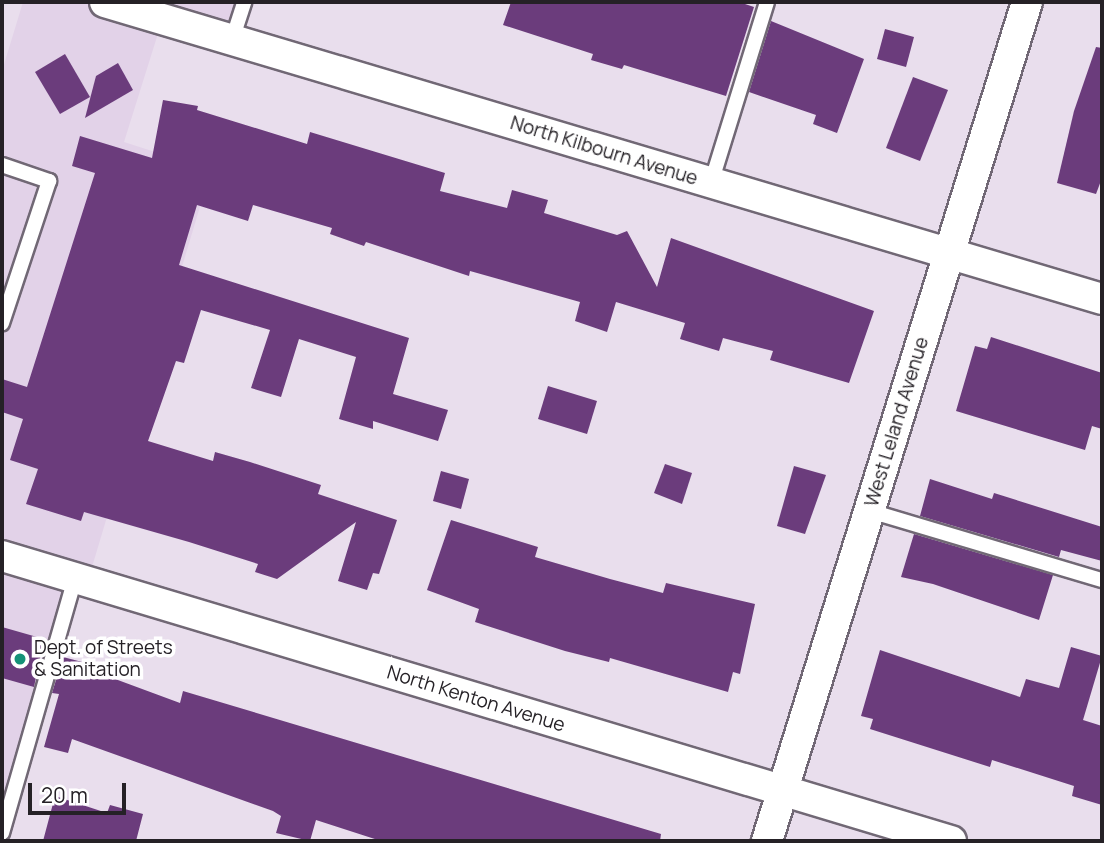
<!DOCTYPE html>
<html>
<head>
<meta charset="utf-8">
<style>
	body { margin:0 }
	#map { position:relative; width:1104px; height:843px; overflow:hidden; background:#e9deed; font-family:Manrope,sans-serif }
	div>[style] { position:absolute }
	.built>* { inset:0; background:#e2d2e8 }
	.building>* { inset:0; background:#6b3c7c }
	.roads { filter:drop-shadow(2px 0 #716875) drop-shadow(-2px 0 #716875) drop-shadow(0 2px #716875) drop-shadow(0 -2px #716875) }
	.service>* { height:14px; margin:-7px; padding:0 7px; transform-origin:7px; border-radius:7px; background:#fff }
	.minor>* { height:30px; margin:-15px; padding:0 15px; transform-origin:15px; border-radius:15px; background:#fff }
	.dots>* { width:19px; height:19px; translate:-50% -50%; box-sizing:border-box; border:4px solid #fff; border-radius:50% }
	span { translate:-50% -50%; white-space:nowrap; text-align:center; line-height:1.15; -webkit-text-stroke:7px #fff; paint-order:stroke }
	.street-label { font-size:19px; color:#252126 }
	.poi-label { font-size:19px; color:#252126 }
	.left { translate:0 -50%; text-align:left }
	.frame { position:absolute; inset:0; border:4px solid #252126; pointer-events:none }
	.scale { position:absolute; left:28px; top:783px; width:98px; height:32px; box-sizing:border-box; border:4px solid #252126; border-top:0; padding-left:9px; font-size:21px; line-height:24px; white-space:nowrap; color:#252126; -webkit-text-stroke:5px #fff; paint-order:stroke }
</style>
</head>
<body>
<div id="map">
	<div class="built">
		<i style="clip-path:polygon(23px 2px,239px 2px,226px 43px,161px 24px,124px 142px,211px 170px,89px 577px,79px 576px,2px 841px,2px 71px)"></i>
	</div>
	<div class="building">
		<i style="clip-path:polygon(511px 2px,739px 2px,754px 7px,726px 96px,624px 65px,622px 69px,591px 60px,593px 54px,503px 25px)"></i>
		<i style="clip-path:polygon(771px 21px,864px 59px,837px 133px,813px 124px,816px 115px,749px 92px)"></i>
		<i style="clip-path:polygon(885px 29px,914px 37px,906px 67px,877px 59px)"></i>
		<i style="clip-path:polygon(1096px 47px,1102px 48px,1102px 178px,1096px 194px,1057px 183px,1074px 111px)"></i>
		<i style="clip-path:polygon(65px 54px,90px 97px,60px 114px,35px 72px)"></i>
		<i style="clip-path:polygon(118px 63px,133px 90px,85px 118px,96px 76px)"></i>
		<i style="clip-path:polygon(913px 77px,948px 90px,920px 161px,886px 148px)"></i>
		<i style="clip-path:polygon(163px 100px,198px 106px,197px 110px,307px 144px,310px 132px,445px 173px,440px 191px,507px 208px,512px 190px,548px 200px,544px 213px,617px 235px,627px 231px,657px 287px,671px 238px,874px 311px,849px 383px,770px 360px,773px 351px,723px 338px,719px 351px,680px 339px,685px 323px,616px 302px,607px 332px,575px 321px,580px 302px,470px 271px,469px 276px,366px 242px,364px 246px,330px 234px,332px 228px,253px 205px,248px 221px,197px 205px,179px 265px,409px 338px,393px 394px,448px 410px,438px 441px,373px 421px,373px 429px,339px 419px,356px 357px,299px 339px,281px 397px,251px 388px,270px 330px,201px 310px,184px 363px,176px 361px,148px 441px,213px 461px,215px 452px,250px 462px,321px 485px,318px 494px,397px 520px,379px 574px,373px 573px,367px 590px,338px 581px,356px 522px,277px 579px,255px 572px,258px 564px,189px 542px,84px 512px,81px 521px,26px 504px,38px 469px,10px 460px,23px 419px,2px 412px,2px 379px,27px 387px,95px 173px,72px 166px,80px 136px,152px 158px)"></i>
		<i style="clip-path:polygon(991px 337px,1102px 373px,1102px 429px,1092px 426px,1085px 450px,956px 411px,975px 346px,987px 349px)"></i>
		<i style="clip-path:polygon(548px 386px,597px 401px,587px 434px,538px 419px)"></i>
		<i style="clip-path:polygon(665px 464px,692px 473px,682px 504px,654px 493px)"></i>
		<i style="clip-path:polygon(794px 466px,826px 475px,805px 534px,777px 526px)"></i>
		<i style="clip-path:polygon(441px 471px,469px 479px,461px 509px,433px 501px)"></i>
		<i style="clip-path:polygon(930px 479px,992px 499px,994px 493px,1102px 527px,1102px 561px,1061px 550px,1059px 557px,920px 516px)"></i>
		<i style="clip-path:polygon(451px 520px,538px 547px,535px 557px,610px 579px,663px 593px,666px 583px,755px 604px,740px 674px,733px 672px,728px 692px,610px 658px,609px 662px,565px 651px,475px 622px,479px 609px,427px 590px)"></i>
		<i style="clip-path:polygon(914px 534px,1053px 575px,1039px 620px,933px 584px,901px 577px)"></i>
		<i style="clip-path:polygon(2px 627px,44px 639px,34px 687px,2px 678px)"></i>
		<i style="clip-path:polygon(1071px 647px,1102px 656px,1083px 720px,1102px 726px,1102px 805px,1072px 796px,1074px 786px,992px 760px,990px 767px,870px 729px,873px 719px,861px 716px,880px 650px,1020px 697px,1026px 679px,1059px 688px)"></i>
		<i style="clip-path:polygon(63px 657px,109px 669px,107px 676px,180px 703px,183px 691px,661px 834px,660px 841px,381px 841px,316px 820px,310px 841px,276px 833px,281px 816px,273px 811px,72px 739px,68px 753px,44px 747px,59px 694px,52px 693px)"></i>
		<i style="clip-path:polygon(55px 796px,107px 813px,110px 805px,143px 814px,136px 841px,43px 841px)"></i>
	</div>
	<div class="roads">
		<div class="service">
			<i style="left:232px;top:40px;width:40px;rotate:-72deg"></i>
			<i style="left:2px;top:165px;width:50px;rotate:18.8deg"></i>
			<i style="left:49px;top:181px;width:150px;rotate:108.3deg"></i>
			<i style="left:711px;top:183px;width:189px;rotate:-72.8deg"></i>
			<i style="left:870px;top:511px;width:242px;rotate:16.6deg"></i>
			<i style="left:2px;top:833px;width:265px;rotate:-74deg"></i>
		</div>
		<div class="minor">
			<i style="left:105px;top:2px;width:1040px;rotate:16.59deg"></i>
			<i style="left:2px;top:556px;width:991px;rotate:16.72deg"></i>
			<i style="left:767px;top:841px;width:878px;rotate:-72.78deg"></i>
		</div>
	</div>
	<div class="dots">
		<i style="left:20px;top:659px;background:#169177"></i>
	</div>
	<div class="street-label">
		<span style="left:604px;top:151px;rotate:17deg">North Kilbourn Avenue</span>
		<span style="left:897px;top:422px;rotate:-73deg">West Leland Avenue</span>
		<span style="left:476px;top:699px;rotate:17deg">North Kenton Avenue</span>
	</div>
	<div class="poi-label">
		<span class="left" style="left:34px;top:659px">Dept. of Streets<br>&amp; Sanitation</span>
	</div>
	<div class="frame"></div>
	<div class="scale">20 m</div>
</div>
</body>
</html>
